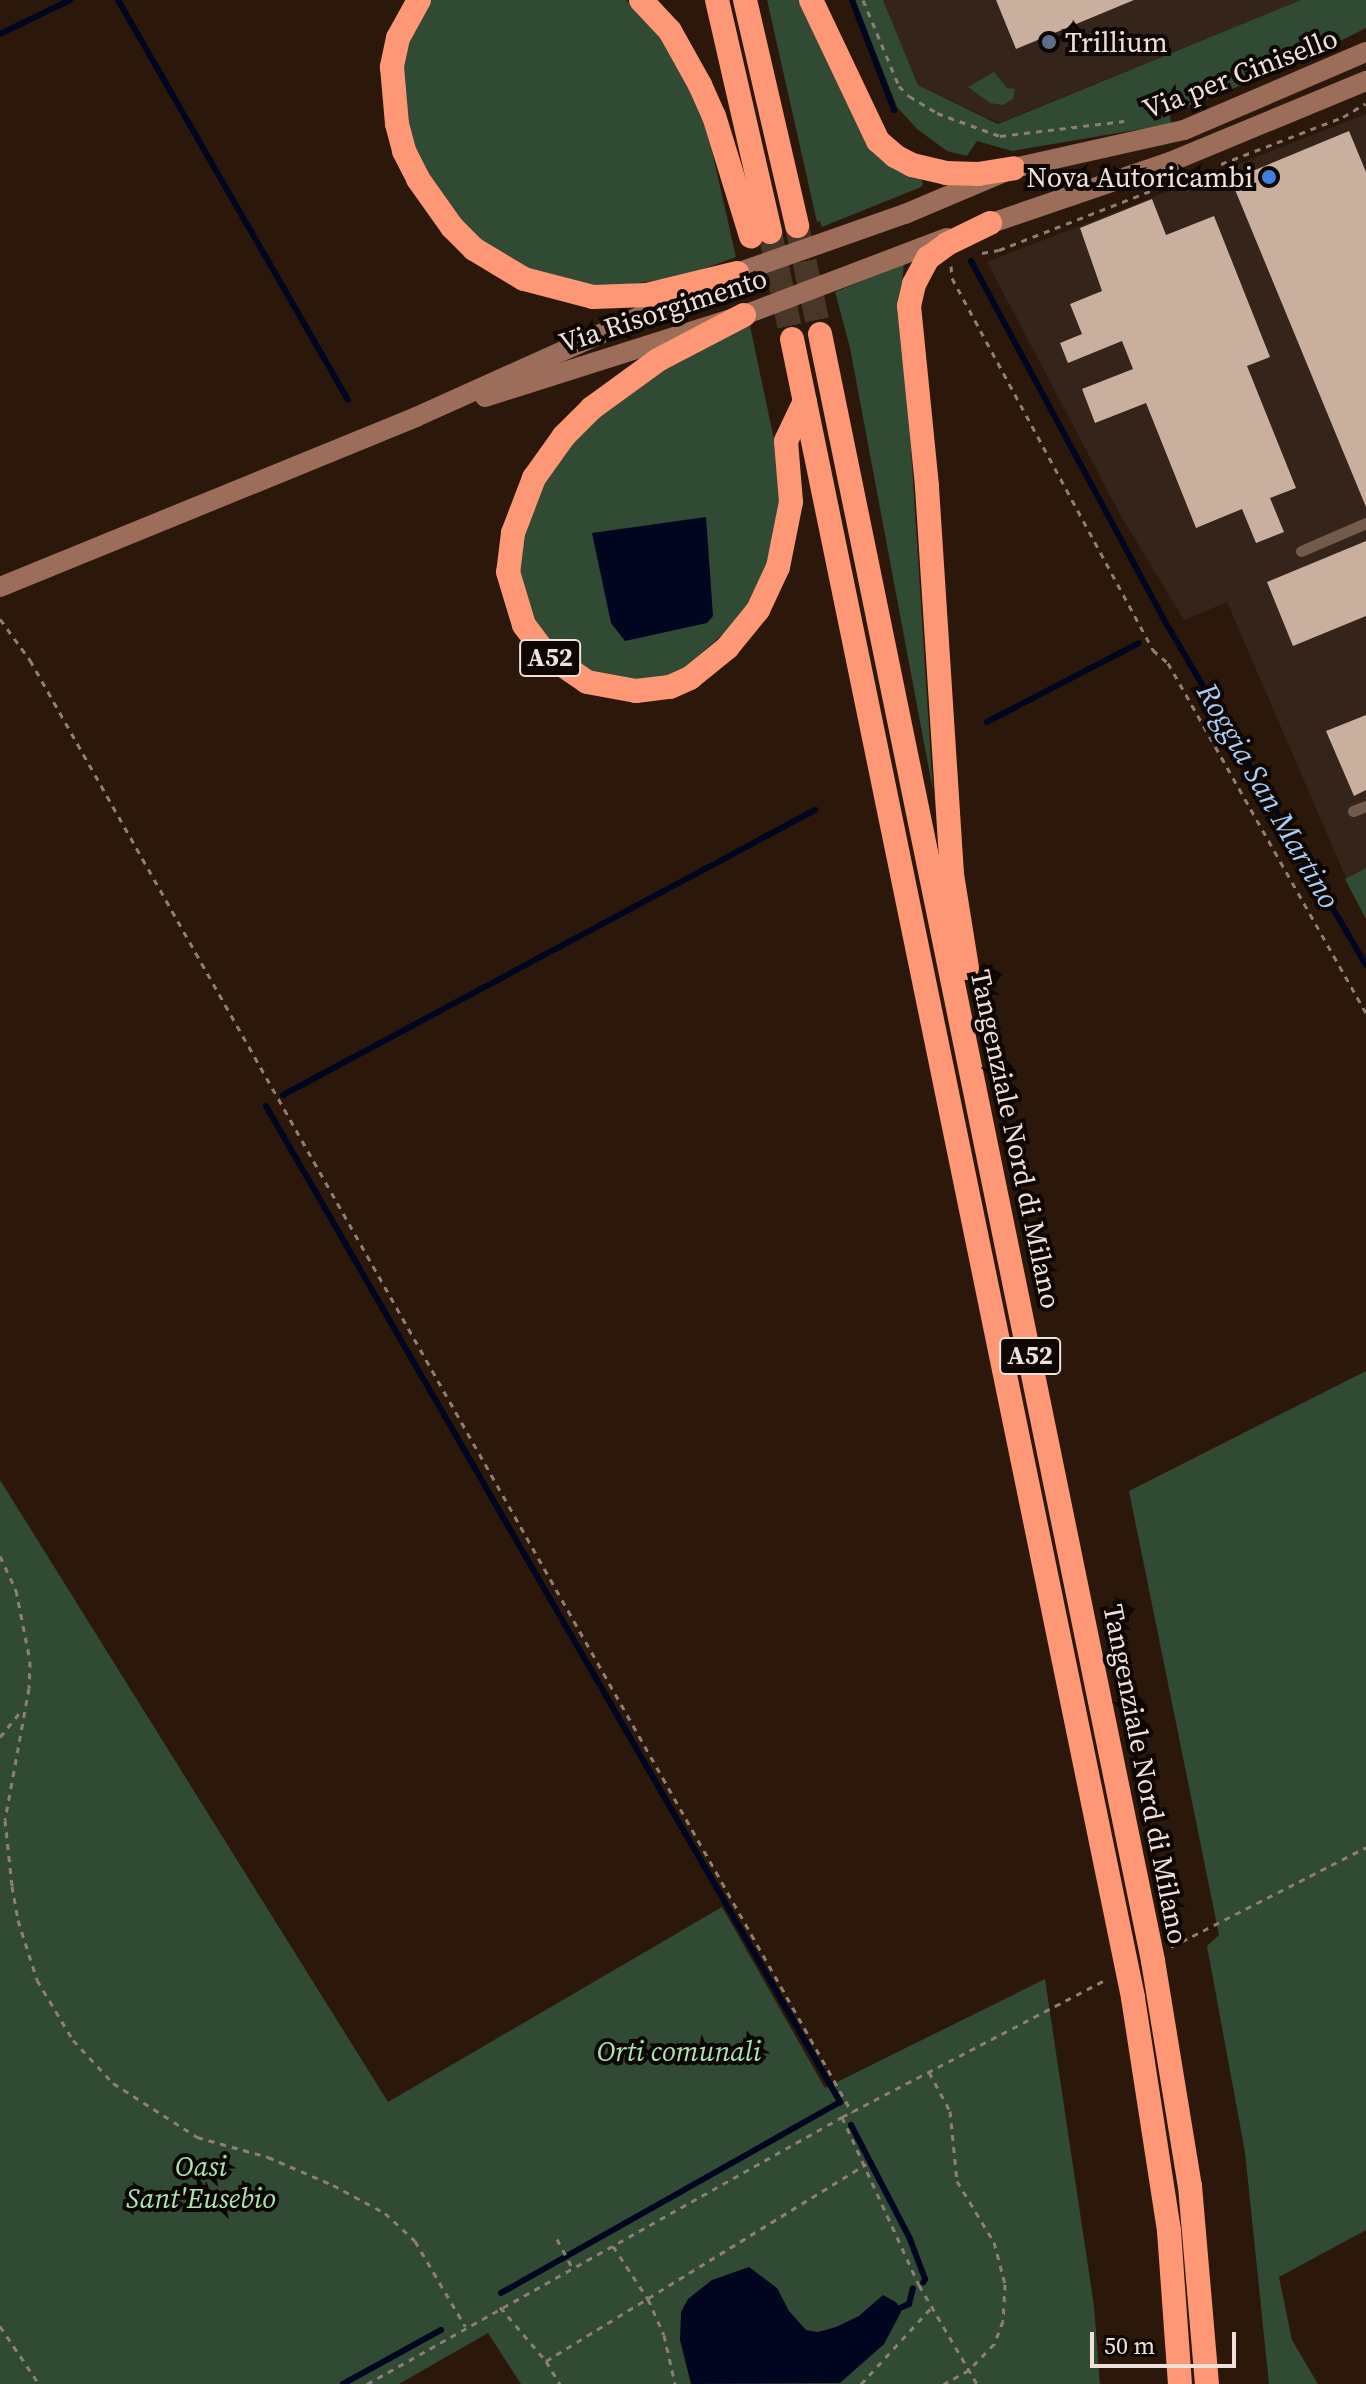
<!DOCTYPE html>
<html>
<head>
<meta charset="utf-8">
<style>
	body { margin:0 }
	#map { position:relative; width:1366px; height:2384px; overflow:hidden; background:#2b180a; font-family:"Source Serif 4",serif }
	div>[style] { position:absolute }
	.industrial>* { inset:0; background:#34241a }
	.green>* { inset:0; background:#304a33 }
	.water>* { inset:0; background:#000620 }
	.stream>* { height:6px; margin:-3px; padding:0 3px; transform-origin:3px; border-radius:3px; background:#000620 }
	.building>* { inset:0; background:#c9af9e }
	.highway-tunnel>* { height:24px; margin-top:-12px; transform-origin:0; background:repeating-linear-gradient(90deg,#483629 0 24px,transparent 0 36px) }
	.path>* { height:3px; margin-top:-1.5px; transform-origin:0; background:repeating-linear-gradient(90deg,#8f7e73 0 6px,transparent 0 12px) }
	.lane>* { height:11px; margin:-5.5px; padding:0 5.5px; transform-origin:5.5px; border-radius:5.5px; background:#735b4c }
	.secondary>* { height:20px; margin:-10px; padding:0 10px; transform-origin:10px; border-radius:10px; background:#9c6d58 }
	.highway>* { height:24px; margin:-12px; padding:0 12px; transform-origin:12px; border-radius:12px; background:#fd9775 }
	.dots>* { width:22px; height:22px; translate:-50% -50%; box-sizing:border-box; border:4px solid #0d0602; border-radius:50% }
	span { translate:-50% -50%; white-space:nowrap; text-align:center; line-height:1.15; -webkit-text-stroke:8px #0d0602; paint-order:stroke }
	.shield-label span { padding:2px 6px; background:#0d0602; border:2px solid; border-radius:6px; -webkit-text-stroke-width:0 }
	.shield-label { font-size:26px; color:#efe1d9; font-weight:700 }
	.poi-label { font-size:28px; color:#efe1d9 }
	.left { translate:0 -50%; text-align:left }
	.right { translate:-100% -50%; text-align:right }
	.street-label { font-size:28px; color:#efe1d9 }
	.park-label { font-size:28px; color:#a8e4b0; font-style:italic }
	.water-label { font-size:30px; color:#a6ccf8; font-style:italic }
	.scale { position:absolute; left:1090px; top:2332px; width:146px; height:36px; box-sizing:border-box; border:4px solid #efe1d9; border-top:0; padding-left:10px; font-size:24px; line-height:28px; white-space:nowrap; color:#efe1d9; -webkit-text-stroke:6px #0d0602; paint-order:stroke }
</style>
</head>
<body>
<div id="map">
	<div class="industrial">
		<i style="clip-path:polygon(883px 0,1301px 0,999px 123px,918px 85px)"></i>
		<i style="clip-path:polygon(1366px 114px,1366px 868px,1346px 878px,1227px 602px,1184px 620px,1121px 516px,987px 262px)"></i>
	</div>
	<div class="green">
		<i style="clip-path:polygon(428px 0,626px 0,656px 30px,684px 72px,707px 129px,736px 257px,684px 276px,600px 289px,541px 278px,460px 226px,419px 162px,405px 123px,401px 73px,405px 49px)"></i>
		<i style="clip-path:polygon(767px 0,799px 0,844px 92px,920px 177px,923px 184px,921px 187px,822px 227px,820px 221px,817px 222px)"></i>
		<i style="clip-path:polygon(855px 0,883px 0,918px 85px,998px 124px,1301px 0,1366px 0,1366px 28px,1312px 55px,1170px 115px,1171px 124px,1012px 151px,977px 141px,967px 156px,947px 151px,917px 129px,897px 107px)"></i>
		<i style="clip-path:polygon(994px 72px,1007px 88px,1015px 89px,1013px 99px,1003px 105px,990px 103px,968px 87px)"></i>
		<i style="clip-path:polygon(904px 264px,901px 293px,933px 791px,850px 348px,835px 292px)"></i>
		<i style="clip-path:polygon(750px 326px,776px 449px,781px 497px,762px 586px,735px 624px,676px 675px,635px 685px,572px 667px,534px 628px,518px 574px,524px 522px,538px 488px,592px 420px,636px 386px,703px 344px)"></i>
		<i style="clip-path:polygon(1366px 868px,1366px 919px,1345px 879px)"></i>
		<i style="clip-path:polygon(1366px 1371px,1366px 2230px,1279px 2277px,1292px 2340px,1318px 2384px,1269px 2384px,1245px 2152px,1207px 1946px,1219px 1935px,1129px 1491px)"></i>
		<i style="clip-path:polygon(0 1480px,388px 2102px,722px 1907px,825px 2088px,1045px 1979px,1094px 2306px,1100px 2384px,521px 2384px,488px 2333px,399px 2384px,0 2384px)"></i>
	</div>
	<div class="water">
		<i style="clip-path:polygon(706px 517px,713px 616px,707px 623px,625px 641px,611px 623px,592px 533px)"></i>
		<i style="clip-path:polygon(749px 2267px,777px 2288px,789px 2311px,806px 2330px,818px 2332px,836px 2327px,859px 2316px,883px 2295px,897px 2303px,901px 2312px,884px 2344px,840px 2383px,691px 2384px,680px 2340px,681px 2312px,688px 2299px,712px 2280px)"></i>
	</div>
	<div class="stream">
		<i style="left:118px;top:0;width:461px;rotate:60.1deg"></i>
		<i style="left:852px;top:0;width:118px;rotate:69.1deg"></i>
		<i style="left:0;top:34px;width:78px;rotate:-25.9deg"></i>
		<i style="left:971px;top:261px;width:417px;rotate:61.7deg"></i>
		<i style="left:1169px;top:628px;width:390px;rotate:59.7deg"></i>
		<i style="left:987px;top:722px;width:171px;rotate:-27.5deg"></i>
		<i style="left:283px;top:1095px;width:604px;rotate:-28.18deg"></i>
		<i style="left:266px;top:1106px;width:1150px;rotate:60.04deg"></i>
		<i style="left:840px;top:2102px;width:389px;rotate:150.6deg"></i>
		<i style="left:851px;top:2125px;width:128px;rotate:62.6deg"></i>
		<i style="left:910px;top:2239px;width:43px;rotate:69.4deg"></i>
		<i style="left:925px;top:2279px;width:4px;rotate:117deg"></i>
		<i style="left:900px;top:2308px;width:10px;rotate:-24deg"></i>
		<i style="left:909px;top:2304px;width:16px;rotate:-76deg"></i>
		<i style="left:343px;top:2384px;width:112px;rotate:-28.9deg"></i>
	</div>
	<div class="building">
		<i style="clip-path:polygon(996px 0,1134px 0,1016px 49px)"></i>
		<i style="clip-path:polygon(1349px 131px,1366px 172px,1366px 507px,1231px 180px)"></i>
		<i style="clip-path:polygon(1152px 199px,1166px 235px,1214px 216px,1270px 357px,1247px 366px,1296px 488px,1270px 498px,1284px 532px,1256px 543px,1242px 509px,1196px 528px,1146px 403px,1095px 423px,1082px 389px,1133px 369px,1122px 341px,1068px 363px,1060px 343px,1082px 334px,1070px 304px,1102px 291px,1080px 228px)"></i>
		<i style="clip-path:polygon(1366px 541px,1366px 616px,1293px 646px,1267px 582px)"></i>
		<i style="clip-path:polygon(1366px 715px,1366px 790px,1354px 796px,1326px 731px)"></i>
	</div>
	<div class="highway-tunnel">
		<i style="left:797px;top:226px;width:110px;rotate:78deg"></i>
		<i style="left:770px;top:232px;width:109px;rotate:78.4deg"></i>
	</div>
	<div class="path">
		<i style="left:863px;top:0;width:93px;rotate:67.3deg"></i>
		<i style="left:899px;top:86px;width:14px;rotate:45deg"></i>
		<i style="left:909px;top:96px;width:33px;rotate:31deg"></i>
		<i style="left:937px;top:113px;width:67px;rotate:20.1deg"></i>
		<i style="left:1000px;top:136px;width:125px;rotate:-6.9deg"></i>
		<i style="left:1221px;top:164px;width:131px;rotate:-21.1deg"></i>
		<i style="left:1343px;top:117px;width:26px;rotate:-31deg"></i>
		<i style="left:982px;top:253px;width:17px;rotate:-10deg"></i>
		<i style="left:999px;top:250px;width:162px;rotate:-21.3deg"></i>
		<i style="left:951px;top:266px;width:12px;rotate:85deg"></i>
		<i style="left:952px;top:278px;width:423px;rotate:61.6deg"></i>
		<i style="left:1153px;top:650px;width:20px;rotate:41deg"></i>
		<i style="left:1168px;top:663px;width:402px;rotate:60.5deg"></i>
		<i style="left:0;top:619px;width:51px;rotate:53.8deg"></i>
		<i style="left:30px;top:660px;width:1669px;rotate:60.49deg"></i>
		<i style="left:0;top:1556px;width:38px;rotate:65deg"></i>
		<i style="left:16px;top:1590px;width:72px;rotate:78.8deg"></i>
		<i style="left:30px;top:1661px;width:27px;rotate:92deg"></i>
		<i style="left:29px;top:1688px;width:134px;rotate:100.3deg"></i>
		<i style="left:5px;top:1820px;width:66px;rotate:83.9deg"></i>
		<i style="left:12px;top:1886px;width:35px;rotate:80deg"></i>
		<i style="left:18px;top:1920px;width:63px;rotate:72.4deg"></i>
		<i style="left:37px;top:1980px;width:70px;rotate:59deg"></i>
		<i style="left:73px;top:2040px;width:59px;rotate:47.1deg"></i>
		<i style="left:113px;top:2083px;width:100px;rotate:32.7deg"></i>
		<i style="left:197px;top:2137px;width:74px;rotate:15.7deg"></i>
		<i style="left:268px;top:2157px;width:71px;rotate:23.3deg"></i>
		<i style="left:333px;top:2185px;width:59px;rotate:28.3deg"></i>
		<i style="left:385px;top:2213px;width:41px;rotate:43deg"></i>
		<i style="left:415px;top:2241px;width:99px;rotate:59.5deg"></i>
		<i style="left:0;top:1737px;width:36px;rotate:-51deg"></i>
		<i style="left:1171px;top:1947px;width:219px;rotate:-27.1deg"></i>
		<i style="left:929px;top:2072px;width:44px;rotate:61.7deg"></i>
		<i style="left:950px;top:2111px;width:70px;rotate:84.3deg"></i>
		<i style="left:957px;top:2181px;width:71px;rotate:58.8deg"></i>
		<i style="left:994px;top:2242px;width:43px;rotate:75.3deg"></i>
		<i style="left:1005px;top:2284px;width:37px;rotate:93deg"></i>
		<i style="left:1003px;top:2321px;width:25px;rotate:111deg"></i>
		<i style="left:994px;top:2344px;width:36px;rotate:134deg"></i>
		<i style="left:969px;top:2370px;width:29px;rotate:151deg"></i>
		<i style="left:842px;top:2117px;width:185px;rotate:65.4deg"></i>
		<i style="left:919px;top:2285px;width:115px;rotate:59.6deg"></i>
		<i style="left:557px;top:2239px;width:34px;rotate:62deg"></i>
		<i style="left:613px;top:2246px;width:64px;rotate:56.6deg"></i>
		<i style="left:648px;top:2299px;width:39px;rotate:66deg"></i>
		<i style="left:664px;top:2335px;width:50px;rotate:77.3deg"></i>
		<i style="left:500px;top:2307px;width:71px;rotate:49.6deg"></i>
		<i style="left:546px;top:2361px;width:27px;rotate:59deg"></i>
		<i style="left:0;top:2326px;width:70px;rotate:56.1deg"></i>
		<i style="left:546px;top:2361px;width:376px;rotate:-31.6deg"></i>
		<i style="left:367px;top:2384px;width:545px;rotate:-29.34deg"></i>
		<i style="left:842px;top:2117px;width:299px;rotate:-27.5deg"></i>
		<i style="left:861px;top:2384px;width:103px;rotate:-47.4deg"></i>
	</div>
	<div class="lane">
		<i style="left:1301px;top:551px;width:71px;rotate:-23.3deg"></i>
		<i style="left:1353px;top:811px;width:14px;rotate:-21deg"></i>
	</div>
	<div class="secondary">
		<i style="left:977px;top:228px;width:204px;rotate:-18.9deg"></i>
		<i style="left:1170px;top:162px;width:212px;rotate:-22.5deg"></i>
		<i style="left:485px;top:397px;width:272px;rotate:-17.6deg"></i>
		<i style="left:744px;top:315px;width:217px;rotate:-20.8deg"></i>
		<i style="left:0;top:587px;width:449px;rotate:-22.2deg"></i>
		<i style="left:416px;top:417px;width:352px;rotate:-24.2deg"></i>
		<i style="left:737px;top:273px;width:178px;rotate:-19.4deg"></i>
		<i style="left:905px;top:214px;width:118px;rotate:-22.9deg"></i>
		<i style="left:1014px;top:168px;width:174px;rotate:-12.6deg"></i>
		<i style="left:1184px;top:130px;width:198px;rotate:-23.2deg"></i>
	</div>
	<div class="highway">
		<i style="left:419px;top:0;width:43px;rotate:118.9deg"></i>
		<i style="left:398px;top:38px;width:30px;rotate:102deg"></i>
		<i style="left:392px;top:67px;width:57px;rotate:85deg"></i>
		<i style="left:397px;top:124px;width:28px;rotate:75deg"></i>
		<i style="left:404px;top:151px;width:31px;rotate:63deg"></i>
		<i style="left:418px;top:179px;width:59px;rotate:54.7deg"></i>
		<i style="left:452px;top:227px;width:31px;rotate:45deg"></i>
		<i style="left:474px;top:249px;width:58px;rotate:31deg"></i>
		<i style="left:524px;top:279px;width:71px;rotate:14.6deg"></i>
		<i style="left:593px;top:297px;width:54px;rotate:-2.1deg"></i>
		<i style="left:647px;top:295px;width:93px;rotate:-13.7deg"></i>
		<i style="left:641px;top:0;width:42px;rotate:46.9deg"></i>
		<i style="left:670px;top:31px;width:62px;rotate:60.9deg"></i>
		<i style="left:700px;top:85px;width:34px;rotate:66deg"></i>
		<i style="left:714px;top:116px;width:126px;rotate:72.9deg"></i>
		<i style="left:717px;top:0;width:238px;rotate:77.1deg"></i>
		<i style="left:745px;top:0;width:232px;rotate:77deg"></i>
		<i style="left:811px;top:0;width:156px;rotate:64.6deg"></i>
		<i style="left:878px;top:141px;width:23px;rotate:41deg"></i>
		<i style="left:895px;top:156px;width:19px;rotate:28deg"></i>
		<i style="left:912px;top:165px;width:35px;rotate:13deg"></i>
		<i style="left:946px;top:173px;width:32px;rotate:2deg"></i>
		<i style="left:978px;top:174px;width:36px;rotate:-9deg"></i>
		<i style="left:744px;top:315px;width:97px;rotate:152.4deg"></i>
		<i style="left:658px;top:360px;width:82px;rotate:144deg"></i>
		<i style="left:592px;top:408px;width:40px;rotate:135deg"></i>
		<i style="left:564px;top:436px;width:52px;rotate:125.5deg"></i>
		<i style="left:534px;top:478px;width:59px;rotate:110.9deg"></i>
		<i style="left:513px;top:533px;width:39px;rotate:97deg"></i>
		<i style="left:508px;top:572px;width:55px;rotate:73.2deg"></i>
		<i style="left:524px;top:625px;width:35px;rotate:53deg"></i>
		<i style="left:545px;top:653px;width:51px;rotate:34.6deg"></i>
		<i style="left:587px;top:682px;width:50px;rotate:10.4deg"></i>
		<i style="left:636px;top:691px;width:34px;rotate:-7deg"></i>
		<i style="left:670px;top:687px;width:22px;rotate:-24deg"></i>
		<i style="left:690px;top:678px;width:48px;rotate:-39deg"></i>
		<i style="left:727px;top:648px;width:49px;rotate:-50.8deg"></i>
		<i style="left:758px;top:610px;width:47px;rotate:-65.1deg"></i>
		<i style="left:778px;top:567px;width:66px;rotate:-78.7deg"></i>
		<i style="left:791px;top:502px;width:61px;rotate:-94.7deg"></i>
		<i style="left:786px;top:441px;width:44px;rotate:-64.6deg"></i>
		<i style="left:820px;top:334px;width:1661px;rotate:78.43deg"></i>
		<i style="left:1153px;top:1961px;width:228px;rotate:80.7deg"></i>
		<i style="left:1190px;top:2186px;width:199px;rotate:85.1deg"></i>
		<i style="left:792px;top:339px;width:1694px;rotate:78.38deg"></i>
		<i style="left:1133px;top:1998px;width:236px;rotate:81.2deg"></i>
		<i style="left:1169px;top:2231px;width:153px;rotate:85.9deg"></i>
		<i style="left:967px;top:968px;width:95px;rotate:-99.1deg"></i>
		<i style="left:952px;top:874px;width:389px;rotate:-93.7deg"></i>
		<i style="left:927px;top:486px;width:181px;rotate:-95.7deg"></i>
		<i style="left:909px;top:306px;width:23px;rotate:-77deg"></i>
		<i style="left:914px;top:284px;width:30px;rotate:-62deg"></i>
		<i style="left:928px;top:258px;width:24px;rotate:-36deg"></i>
		<i style="left:947px;top:244px;width:48px;rotate:-26deg"></i>
	</div>
	<div class="dots">
		<i style="left:1049px;top:42px;background:#5c6f8a"></i>
		<i style="left:1269px;top:177px;background:#3f7fe0"></i>
	</div>
	<div class="shield-label">
		<span style="left:550px;top:658px">A52</span>
		<span style="left:1030px;top:1356px">A52</span>
	</div>
	<div class="poi-label">
		<span class="left" style="left:1065px;top:42px">Trillium</span>
		<span class="right" style="left:1253px;top:177px">Nova Autoricambi</span>
	</div>
	<div class="street-label">
		<span style="left:1240px;top:73px;rotate:-21deg">Via per Cinisello</span>
		<span style="left:663px;top:310px;rotate:-18deg">Via Risorgimento</span>
		<span style="left:1016px;top:1139px;rotate:78deg">Tangenziale Nord di Milano</span>
		<span style="left:1146px;top:1774px;rotate:79deg">Tangenziale Nord di Milano</span>
	</div>
	<div class="park-label">
		<span style="left:679px;top:2051px">Orti comunali</span>
		<span style="left:201px;top:2182px">Oasi<br>Sant'Eusebio</span>
	</div>
	<div class="water-label">
		<span style="left:1268px;top:796px;rotate:60deg">Roggia San Martino</span>
	</div>
	<div class="scale">50 m</div>
</div>
</body>
</html>
